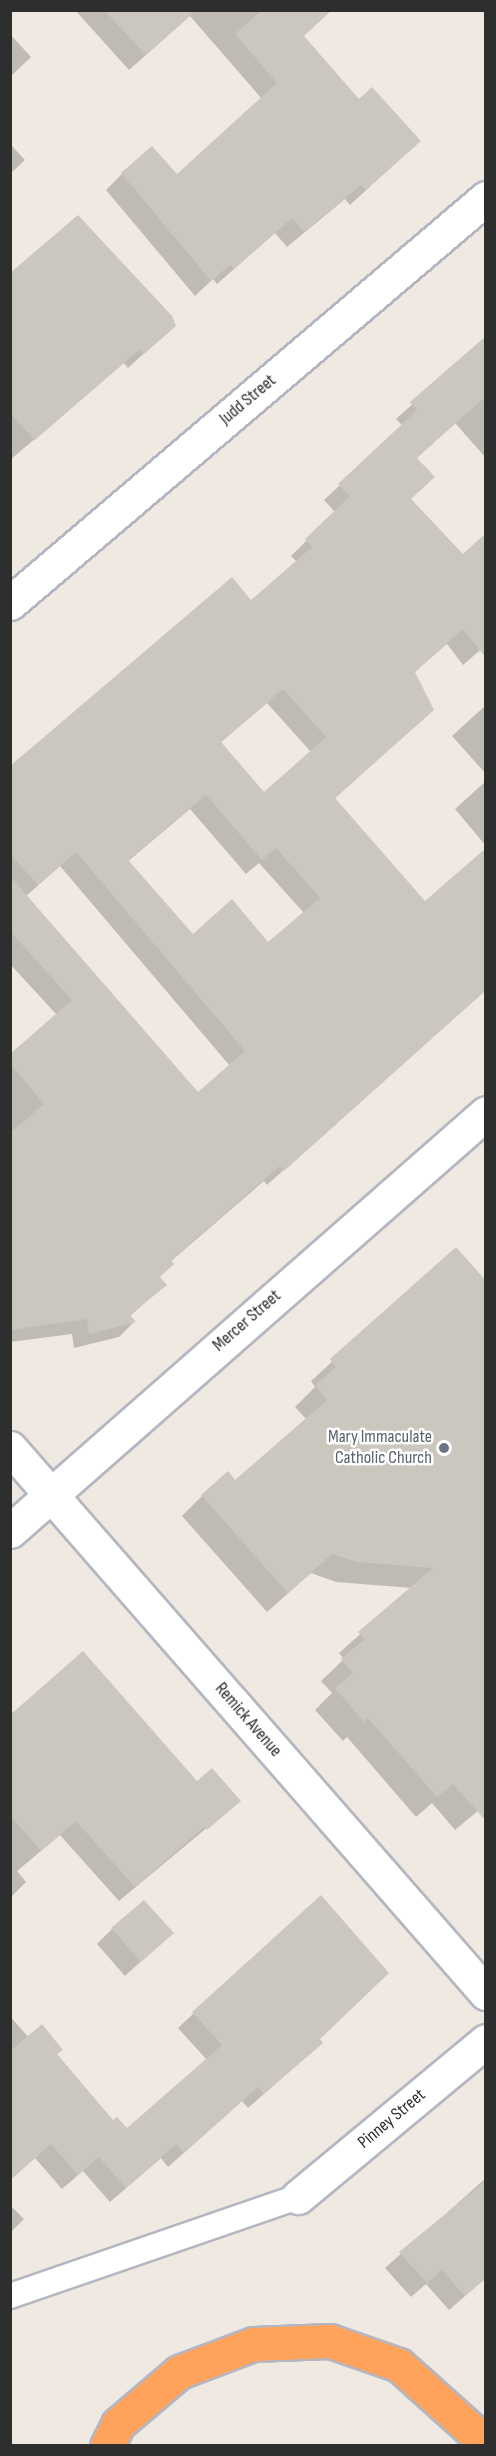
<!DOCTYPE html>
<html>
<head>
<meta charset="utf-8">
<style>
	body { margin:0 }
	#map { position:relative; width:496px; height:2456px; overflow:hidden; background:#efe9e1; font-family:"Sofia Sans Condensed",sans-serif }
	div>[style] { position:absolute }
	.shadow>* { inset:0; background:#0003 }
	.building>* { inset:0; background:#cbc7bf }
	.roads { filter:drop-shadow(2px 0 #b4b7c1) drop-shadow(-2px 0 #b4b7c1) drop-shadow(0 2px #b4b7c1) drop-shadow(0 -2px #b4b7c1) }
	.service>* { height:24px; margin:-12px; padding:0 12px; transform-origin:12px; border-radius:12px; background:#fff }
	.minor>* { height:33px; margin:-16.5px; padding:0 16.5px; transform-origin:16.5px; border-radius:16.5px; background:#fff }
	.motorway>* { height:33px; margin:-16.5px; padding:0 16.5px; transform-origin:16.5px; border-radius:16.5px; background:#ffa35c }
	.dots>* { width:16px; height:16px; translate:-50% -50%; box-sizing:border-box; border:3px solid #fff; border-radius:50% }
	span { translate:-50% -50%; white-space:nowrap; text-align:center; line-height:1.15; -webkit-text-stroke:5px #fff; paint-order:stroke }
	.street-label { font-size:18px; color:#2e2e2e }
	.worship-label { font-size:18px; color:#5b616d }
	.right { translate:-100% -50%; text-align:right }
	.frame { position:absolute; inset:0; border:12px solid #2e2e2e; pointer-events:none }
</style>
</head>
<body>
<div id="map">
	<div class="shadow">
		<i style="clip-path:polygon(75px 10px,298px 10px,302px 36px,403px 156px,350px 205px,345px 199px,287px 247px,275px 233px,217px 284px,213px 279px,195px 296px,106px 190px,122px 174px,177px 176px,262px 99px,190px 16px,129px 70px)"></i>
		<i style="clip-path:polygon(10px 34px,31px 57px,10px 77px)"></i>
		<i style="clip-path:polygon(10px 144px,25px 160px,10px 174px)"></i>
		<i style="clip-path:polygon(10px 275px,175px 325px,128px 368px,124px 363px,10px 460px)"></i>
		<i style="clip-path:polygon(evenodd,486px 338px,486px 458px,455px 423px,415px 459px,409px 500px,486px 645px,463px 665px,447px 644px,413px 673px,432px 710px,334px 799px,486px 990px,267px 1185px,264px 1181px,170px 1262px,158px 1278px,165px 1285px,130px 1316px,134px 1322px,119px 1337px,74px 1348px,72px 1334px,10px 1342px,10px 1056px,57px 1015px,10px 964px,10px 769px,251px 602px,297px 562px,291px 556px,335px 512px,324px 500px,403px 426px,396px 419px,486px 338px,267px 703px,311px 752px,263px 794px,220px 743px,267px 703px,486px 338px,190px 809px,246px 874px,259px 863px,304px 913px,268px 944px,192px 936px,127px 862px,190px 809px,486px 338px,60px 866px,230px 1066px,198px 1094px,26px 896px,60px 866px)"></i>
		<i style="clip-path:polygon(486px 705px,486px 774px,452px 736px)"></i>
		<i style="clip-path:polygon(486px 781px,486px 846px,455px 809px)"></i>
		<i style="clip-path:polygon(456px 1249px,486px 1804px,455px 1830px,432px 1803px,416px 1817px,347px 1737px,343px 1741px,315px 1710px,332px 1693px,321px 1681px,344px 1659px,339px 1653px,412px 1588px,336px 1582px,311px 1573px,267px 1612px,182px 1516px,202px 1496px,235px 1482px,307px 1420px,295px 1407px,315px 1387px,311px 1381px)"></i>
		<i style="clip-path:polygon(10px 1716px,197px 1783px,239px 1801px,119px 1901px,60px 1835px,17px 1871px,26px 1882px,10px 1898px)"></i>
		<i style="clip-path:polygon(112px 1929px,172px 1933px,125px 1976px,97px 1944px)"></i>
		<i style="clip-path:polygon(194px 2013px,321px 2043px,248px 2108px,242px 2101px,168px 2167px,161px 2158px,110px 2202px,83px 2171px,62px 2189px,35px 2158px,10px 2180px,10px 2016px,29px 2038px,55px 2055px,113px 2122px,126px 2131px,207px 2060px,178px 2028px)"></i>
		<i style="clip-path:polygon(486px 2178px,486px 2278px,449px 2310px,426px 2284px,411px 2297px,385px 2268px)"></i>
		<i style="clip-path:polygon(10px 2205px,24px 2219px,10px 2233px)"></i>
	</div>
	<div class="building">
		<i style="clip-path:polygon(104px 10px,196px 10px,146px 55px)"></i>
		<i style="clip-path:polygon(262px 10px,332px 10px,304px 36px,359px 99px,372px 87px,421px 141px,366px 190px,361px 185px,304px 232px,292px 218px,234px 269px,230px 265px,211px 281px,121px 173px,152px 146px,177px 174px,277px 83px,235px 34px)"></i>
		<i style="clip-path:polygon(78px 215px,172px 316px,176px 326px,144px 354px,140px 349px,35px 440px,10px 413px,10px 273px)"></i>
		<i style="clip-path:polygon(evenodd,486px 336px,486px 396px,417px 458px,435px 477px,411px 499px,463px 554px,486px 533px,486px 658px,463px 629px,415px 672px,434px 710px,335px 798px,425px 901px,486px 848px,486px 990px,284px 1171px,280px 1166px,171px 1260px,174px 1264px,160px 1277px,167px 1285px,130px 1315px,136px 1322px,89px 1334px,87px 1319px,10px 1330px,10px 1133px,44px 1104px,10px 1063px,10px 1054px,72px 1000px,10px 931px,10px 876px,198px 1092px,245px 1051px,76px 852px,38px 885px,10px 854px,10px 766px,232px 577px,251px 600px,312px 547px,305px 539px,350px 496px,338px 484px,417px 410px,410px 402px,486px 336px,283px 689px,326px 737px,264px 792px,221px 742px,283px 689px,486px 336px,206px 795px,262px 860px,276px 848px,320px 898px,268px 942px,232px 899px,193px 934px,128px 860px,206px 795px)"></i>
		<i style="clip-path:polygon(456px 1247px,486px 1281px,486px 1821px,453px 1784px,437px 1797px,368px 1718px,364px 1722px,335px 1688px,353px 1673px,341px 1659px,365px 1639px,358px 1632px,433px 1568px,357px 1562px,332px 1554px,288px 1593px,201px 1495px,228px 1471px,235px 1480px,327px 1400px,315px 1385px,336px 1367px,330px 1359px)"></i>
		<i style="clip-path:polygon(83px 1651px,197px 1781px,212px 1768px,241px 1801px,207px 1830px,204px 1827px,135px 1887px,76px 1821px,41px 1851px,10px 1815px,10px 1715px)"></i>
		<i style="clip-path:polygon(321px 1895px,389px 1973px,320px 2039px,323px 2043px,264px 2094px,258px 2087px,184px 2153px,176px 2144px,126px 2188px,99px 2157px,78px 2175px,51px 2144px,10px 2180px,10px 2051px,42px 2024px,63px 2050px,57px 2054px,113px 2120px,117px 2117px,127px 2128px,222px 2045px,192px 2012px)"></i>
		<i style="clip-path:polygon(144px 1900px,174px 1933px,141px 1962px,111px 1928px)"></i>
		<i style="clip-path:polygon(486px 2181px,486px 2277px,465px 2296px,442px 2270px,427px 2283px,399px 2252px)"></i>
	</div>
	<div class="roads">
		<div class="service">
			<i style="left:10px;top:2296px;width:305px;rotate:-19deg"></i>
		</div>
		<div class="minor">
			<i style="left:10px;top:603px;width:625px;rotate:-40.39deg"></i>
			<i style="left:10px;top:1448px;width:724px;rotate:48.87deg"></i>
			<i style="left:10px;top:1531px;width:633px;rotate:-41.29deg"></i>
			<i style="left:298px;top:2197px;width:244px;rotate:-39.7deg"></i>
		</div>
		<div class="motorway">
			<i style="left:107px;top:2446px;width:25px;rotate:-63deg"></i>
			<i style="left:118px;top:2424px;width:80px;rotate:-40.4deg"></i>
			<i style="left:179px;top:2372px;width:79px;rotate:-20.7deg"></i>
			<i style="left:253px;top:2344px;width:77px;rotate:-2.2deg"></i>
			<i style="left:330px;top:2341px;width:73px;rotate:19.2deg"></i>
			<i style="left:399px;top:2365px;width:117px;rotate:41.9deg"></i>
		</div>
	</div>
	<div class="dots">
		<i style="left:444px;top:1448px;background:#6b7280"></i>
	</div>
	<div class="street-label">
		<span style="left:248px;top:400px;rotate:-40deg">Judd Street</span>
		<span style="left:247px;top:1321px;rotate:-41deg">Mercer Street</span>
		<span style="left:248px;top:1720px;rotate:49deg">Remick Avenue</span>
		<span style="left:392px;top:2119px;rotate:-40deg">Pinney Street</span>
	</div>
	<div class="worship-label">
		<span class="right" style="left:432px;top:1448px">Mary Immaculate<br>Catholic Church</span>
	</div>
	<div class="frame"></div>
</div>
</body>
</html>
